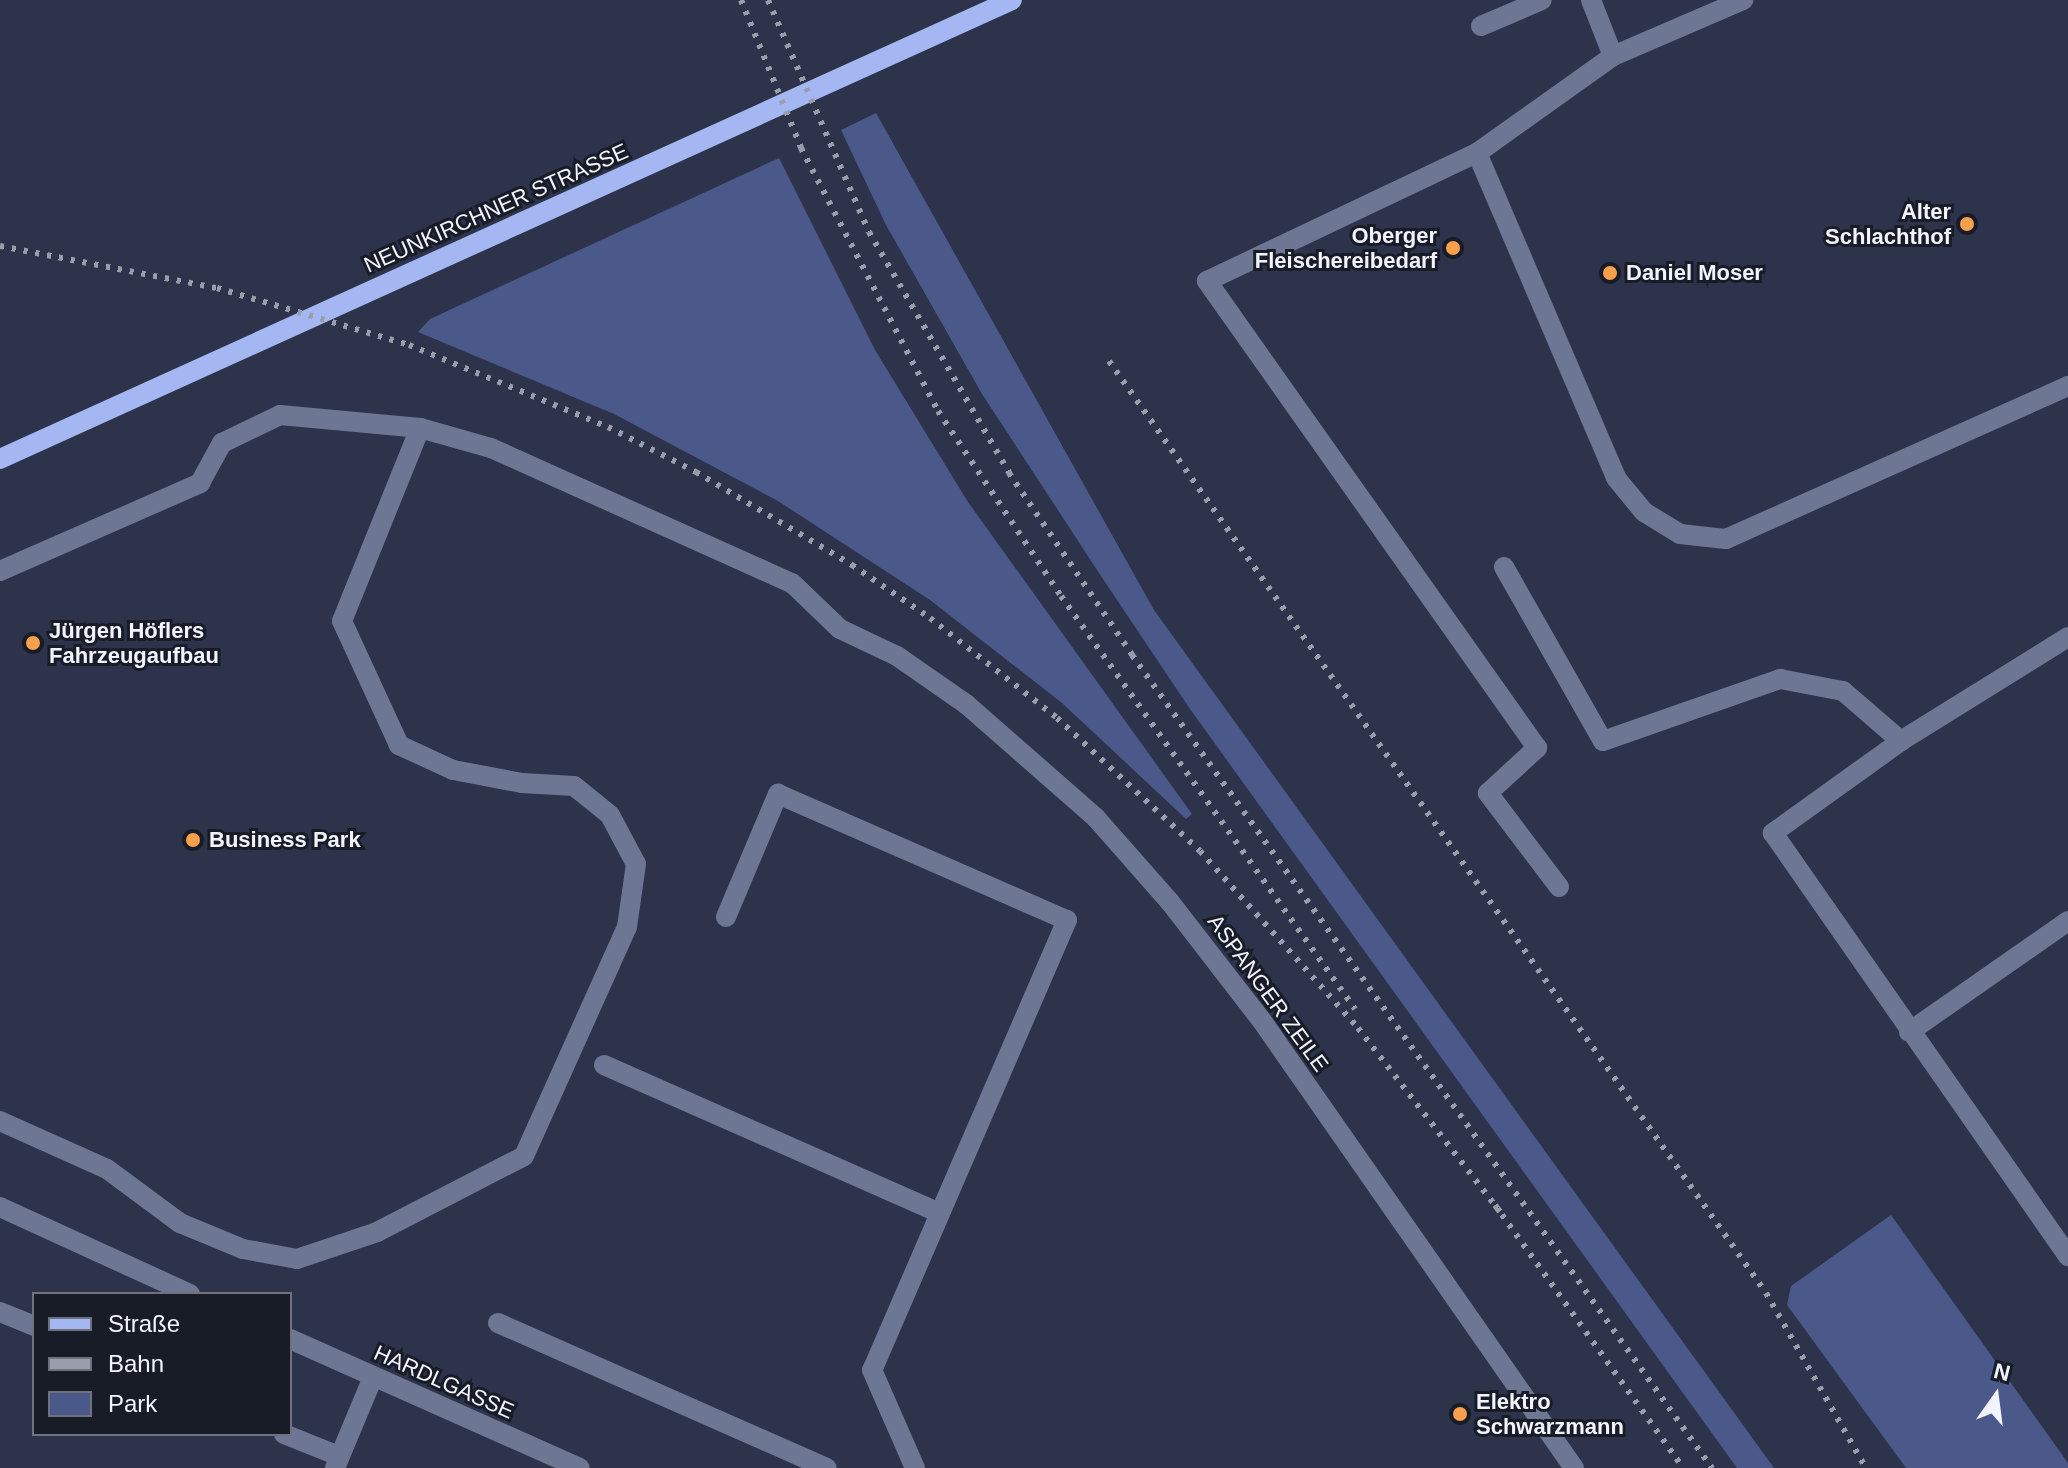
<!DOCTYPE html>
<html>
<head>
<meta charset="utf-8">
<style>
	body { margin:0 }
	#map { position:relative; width:2068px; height:1468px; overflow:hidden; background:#2c334a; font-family:Arial,sans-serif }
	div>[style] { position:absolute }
	.green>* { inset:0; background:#4a588a }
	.minor>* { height:20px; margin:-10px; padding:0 10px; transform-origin:10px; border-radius:10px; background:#6d7693 }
	.major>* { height:20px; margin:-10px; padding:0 10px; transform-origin:10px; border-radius:10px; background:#a5b7f2 }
	.rail>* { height:6px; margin-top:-3px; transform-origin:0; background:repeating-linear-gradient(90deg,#999ead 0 4px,transparent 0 12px) }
	.dots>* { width:22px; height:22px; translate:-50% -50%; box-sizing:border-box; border:4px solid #181c26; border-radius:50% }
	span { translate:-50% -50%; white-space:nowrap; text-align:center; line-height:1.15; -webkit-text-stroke:6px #181c26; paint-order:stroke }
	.street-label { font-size:22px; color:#f1f4fd }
	.poi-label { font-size:22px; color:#f1f4fd; font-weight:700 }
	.right { translate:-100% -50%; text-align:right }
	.left { translate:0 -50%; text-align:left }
	.legend { position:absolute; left:32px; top:1292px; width:260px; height:144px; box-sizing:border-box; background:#181c26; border:2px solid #6f727c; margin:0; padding:10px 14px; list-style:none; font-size:24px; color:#f1f4fd }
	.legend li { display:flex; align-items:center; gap:16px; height:40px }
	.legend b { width:40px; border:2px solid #6f727c }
	.north { position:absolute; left:1956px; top:1356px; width:80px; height:80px; -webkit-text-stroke:6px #181c26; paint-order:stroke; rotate:14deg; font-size:22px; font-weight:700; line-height:32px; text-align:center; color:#f1f4fd }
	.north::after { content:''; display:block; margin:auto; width:28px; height:36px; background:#f1f4fd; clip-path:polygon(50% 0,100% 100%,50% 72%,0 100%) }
</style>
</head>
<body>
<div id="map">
	<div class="green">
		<i style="clip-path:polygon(876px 113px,1154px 610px,1774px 1468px,1737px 1468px,1190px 709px,1097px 570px,982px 394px,886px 225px,841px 130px)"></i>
		<i style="clip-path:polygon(779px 158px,875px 350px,968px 502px,1192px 814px,1186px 819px,1062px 703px,930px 600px,778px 501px,614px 414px,418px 332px,430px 319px)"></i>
		<i style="clip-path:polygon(1891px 1215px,2068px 1463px,2068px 1468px,1906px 1468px,1787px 1305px,1791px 1286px)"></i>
	</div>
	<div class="minor">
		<i style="left:1591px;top:0;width:60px;rotate:68.6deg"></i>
		<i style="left:1481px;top:26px;width:66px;rotate:-23.1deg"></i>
		<i style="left:1477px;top:153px;width:353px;rotate:66.8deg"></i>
		<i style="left:1616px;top:478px;width:44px;rotate:50.5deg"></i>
		<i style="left:1644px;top:512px;width:42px;rotate:31.4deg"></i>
		<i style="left:1680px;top:534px;width:46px;rotate:6.2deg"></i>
		<i style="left:1726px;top:539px;width:375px;rotate:-24.1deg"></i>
		<i style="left:1504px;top:567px;width:200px;rotate:60.4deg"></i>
		<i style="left:1603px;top:741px;width:188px;rotate:-19.3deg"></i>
		<i style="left:1780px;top:679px;width:64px;rotate:10.8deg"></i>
		<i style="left:1843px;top:691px;width:77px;rotate:40.8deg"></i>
		<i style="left:0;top:571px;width:219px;rotate:-23.7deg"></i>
		<i style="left:200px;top:483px;width:46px;rotate:-61.2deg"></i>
		<i style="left:222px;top:443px;width:64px;rotate:-25.8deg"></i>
		<i style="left:280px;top:415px;width:141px;rotate:5.3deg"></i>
		<i style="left:420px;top:428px;width:74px;rotate:15.7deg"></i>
		<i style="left:491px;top:448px;width:330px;rotate:24.2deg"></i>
		<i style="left:792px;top:583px;width:66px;rotate:43.8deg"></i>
		<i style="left:840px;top:629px;width:63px;rotate:25.3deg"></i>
		<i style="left:897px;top:656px;width:84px;rotate:34.8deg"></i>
		<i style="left:966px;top:704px;width:173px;rotate:41.2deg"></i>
		<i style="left:1096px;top:818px;width:112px;rotate:48.6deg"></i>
		<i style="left:1170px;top:902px;width:150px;rotate:52.3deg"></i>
		<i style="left:1262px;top:1021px;width:545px;rotate:55.09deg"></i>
		<i style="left:2068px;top:637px;width:197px;rotate:148.1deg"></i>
		<i style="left:1901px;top:741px;width:158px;rotate:144.3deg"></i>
		<i style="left:1773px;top:833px;width:516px;rotate:55.11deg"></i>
		<i style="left:1559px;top:887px;width:118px;rotate:-127.1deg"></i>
		<i style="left:1488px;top:793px;width:67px;rotate:-42.6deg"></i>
		<i style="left:1537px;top:748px;width:572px;rotate:-125.25deg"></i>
		<i style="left:1207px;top:281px;width:299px;rotate:-25.4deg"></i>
		<i style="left:1477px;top:153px;width:167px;rotate:-35.5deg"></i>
		<i style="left:1613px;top:56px;width:142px;rotate:-23.3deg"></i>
		<i style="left:726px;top:917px;width:134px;rotate:-67.1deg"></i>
		<i style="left:778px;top:794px;width:315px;rotate:23.6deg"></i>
		<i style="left:1067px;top:920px;width:490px;rotate:113.4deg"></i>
		<i style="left:872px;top:1370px;width:107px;rotate:66.3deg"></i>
		<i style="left:1909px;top:1032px;width:194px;rotate:-34.9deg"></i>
		<i style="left:604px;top:1065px;width:366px;rotate:23.8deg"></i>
		<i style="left:0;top:1121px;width:117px;rotate:24.2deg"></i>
		<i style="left:107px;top:1169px;width:91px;rotate:36.5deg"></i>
		<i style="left:180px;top:1223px;width:68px;rotate:22.4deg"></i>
		<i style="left:243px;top:1249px;width:55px;rotate:10.5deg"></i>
		<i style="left:297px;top:1259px;width:84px;rotate:-18.6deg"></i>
		<i style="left:377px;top:1232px;width:165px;rotate:-27.3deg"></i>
		<i style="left:524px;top:1156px;width:251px;rotate:-65.8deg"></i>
		<i style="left:627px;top:927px;width:64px;rotate:-81.9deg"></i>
		<i style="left:636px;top:864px;width:55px;rotate:-118deg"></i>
		<i style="left:610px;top:815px;width:46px;rotate:-141.1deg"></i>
		<i style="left:574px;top:786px;width:52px;rotate:-176.7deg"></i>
		<i style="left:522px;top:783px;width:70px;rotate:-169.3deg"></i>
		<i style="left:453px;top:770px;width:60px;rotate:-155.2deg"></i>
		<i style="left:399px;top:745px;width:136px;rotate:-114.7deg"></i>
		<i style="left:342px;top:621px;width:208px;rotate:-68deg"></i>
		<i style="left:0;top:1207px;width:209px;rotate:24.6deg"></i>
		<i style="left:0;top:1312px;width:37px;rotate:22deg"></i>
		<i style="left:498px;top:1323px;width:359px;rotate:23.8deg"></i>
		<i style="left:290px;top:1339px;width:317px;rotate:24deg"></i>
		<i style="left:284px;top:1434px;width:59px;rotate:21.8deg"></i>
		<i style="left:335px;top:1468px;width:99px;rotate:-67.3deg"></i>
	</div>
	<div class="major">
		<i style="left:0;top:459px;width:1111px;rotate:-24.4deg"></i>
	</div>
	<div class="rail">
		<i style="left:741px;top:0;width:160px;rotate:67.9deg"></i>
		<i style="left:801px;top:148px;width:297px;rotate:62.5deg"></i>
		<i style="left:938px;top:411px;width:222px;rotate:56.4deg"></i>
		<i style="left:1061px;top:596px;width:507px;rotate:54.55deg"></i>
		<i style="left:768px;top:0;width:253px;rotate:66.5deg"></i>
		<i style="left:869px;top:232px;width:279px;rotate:59.8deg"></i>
		<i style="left:1009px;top:473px;width:220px;rotate:55.9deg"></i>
		<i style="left:1132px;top:655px;width:999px;rotate:54.5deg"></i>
		<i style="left:0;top:246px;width:221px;rotate:11deg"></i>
		<i style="left:217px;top:288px;width:200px;rotate:16.5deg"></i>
		<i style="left:409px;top:345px;width:215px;rotate:22.4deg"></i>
		<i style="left:608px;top:427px;width:99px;rotate:27.1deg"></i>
		<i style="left:696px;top:472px;width:182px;rotate:30.8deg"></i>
		<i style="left:852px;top:565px;width:94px;rotate:34.2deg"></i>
		<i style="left:930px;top:618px;width:162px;rotate:38.2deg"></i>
		<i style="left:1057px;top:718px;width:195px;rotate:42.9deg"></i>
		<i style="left:1200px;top:851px;width:237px;rotate:48.2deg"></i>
		<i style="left:1358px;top:1028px;width:232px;rotate:52.3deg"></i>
		<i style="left:1109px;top:361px;width:1140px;rotate:54.82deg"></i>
		<i style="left:1766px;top:1293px;width:202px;rotate:60.3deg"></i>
		<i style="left:1495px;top:1205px;width:323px;rotate:54.4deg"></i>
	</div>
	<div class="dots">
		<i style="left:1967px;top:224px;background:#f9a04d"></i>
		<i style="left:1453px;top:248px;background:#f9a04d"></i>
		<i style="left:1610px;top:273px;background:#f9a04d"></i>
		<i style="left:33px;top:643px;background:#f9a04d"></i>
		<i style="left:193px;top:840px;background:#f9a04d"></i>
		<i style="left:1460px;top:1414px;background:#f9a04d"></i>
	</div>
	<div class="street-label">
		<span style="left:496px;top:208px;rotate:-24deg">NEUNKIRCHNER STRASSE</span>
		<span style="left:1268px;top:993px;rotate:54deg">ASPANGER ZEILE</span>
		<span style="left:444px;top:1382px;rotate:24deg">HARDLGASSE</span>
	</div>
	<div class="poi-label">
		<span class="right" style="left:1951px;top:224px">Alter<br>Schlachthof</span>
		<span class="right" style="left:1437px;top:248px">Oberger<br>Fleischereibedarf</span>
		<span class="left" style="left:1626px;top:273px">Daniel Moser</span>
		<span class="left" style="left:49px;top:643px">Jürgen Höflers<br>Fahrzeugaufbau</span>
		<span class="left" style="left:209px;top:840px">Business Park</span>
		<span class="left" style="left:1476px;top:1414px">Elektro<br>Schwarzmann</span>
	</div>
	<ul class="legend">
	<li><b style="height:10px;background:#a5b7f2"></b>Straße</li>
	<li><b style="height:10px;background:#999ead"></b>Bahn</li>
	<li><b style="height:22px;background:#4a588a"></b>Park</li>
	</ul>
	<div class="north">N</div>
</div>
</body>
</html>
